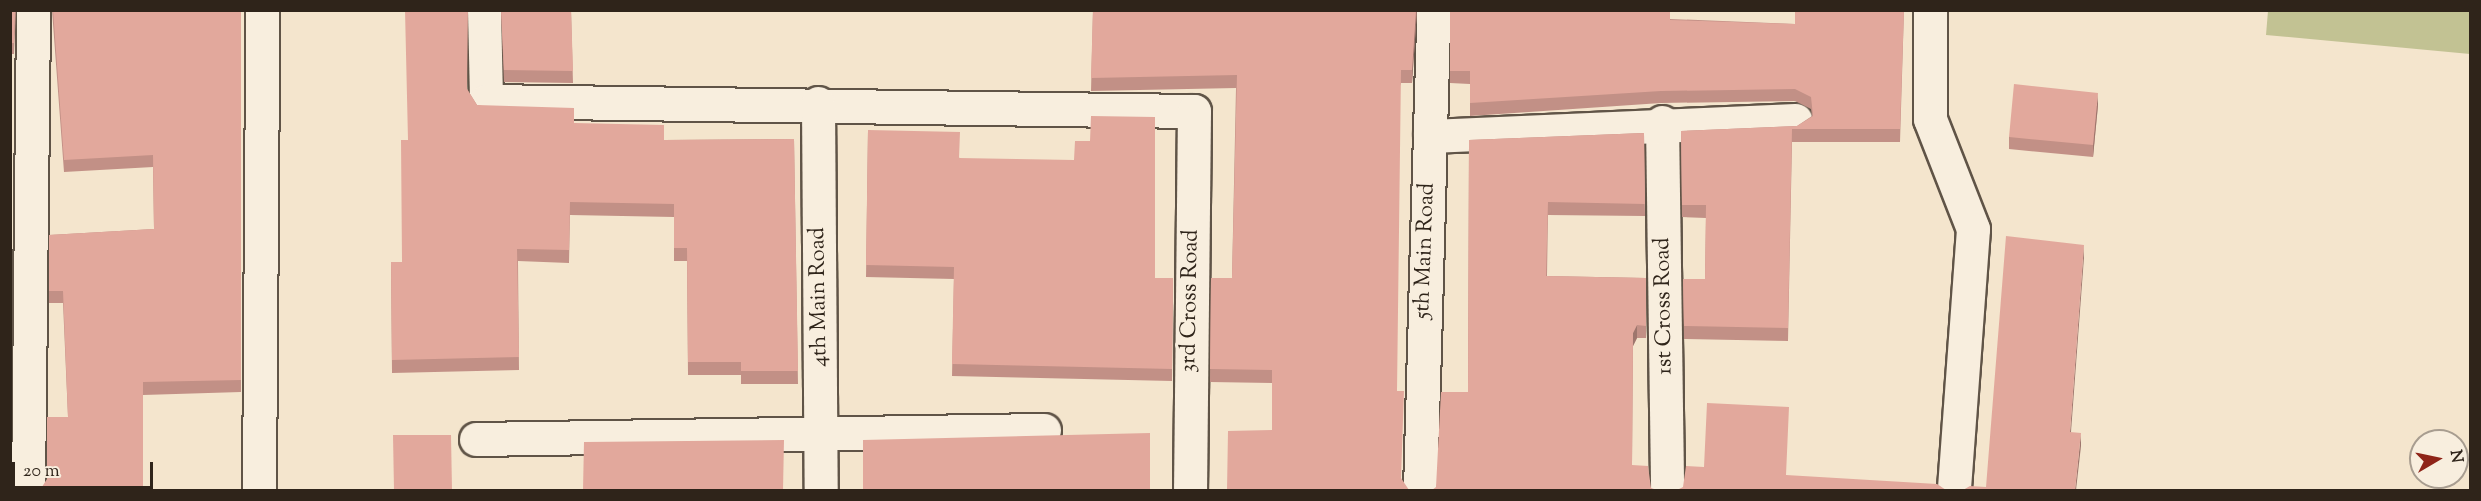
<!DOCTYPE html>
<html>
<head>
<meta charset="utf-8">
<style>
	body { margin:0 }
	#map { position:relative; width:2481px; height:501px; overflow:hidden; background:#f4e5cd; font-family:"Sorts Mill Goudy",serif }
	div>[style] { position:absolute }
	.green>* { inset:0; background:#c2c293 }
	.roads { filter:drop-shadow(2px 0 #605447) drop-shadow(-2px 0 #605447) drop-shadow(0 2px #605447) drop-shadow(0 -2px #605447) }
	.minor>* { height:33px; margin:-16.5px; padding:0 16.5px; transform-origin:16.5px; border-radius:16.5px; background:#f8eede }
	.wall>* { inset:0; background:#c29086 }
	.shaded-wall>* { inset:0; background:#9e766d }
	.building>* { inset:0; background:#e2a89c }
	span { translate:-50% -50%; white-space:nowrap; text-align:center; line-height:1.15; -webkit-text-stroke:6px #f8eede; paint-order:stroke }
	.street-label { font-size:22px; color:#2f241a }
	.frame { position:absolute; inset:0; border:12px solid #2f241a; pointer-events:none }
	.north { position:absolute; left:2409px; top:429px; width:60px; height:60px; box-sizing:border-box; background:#f8eede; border:2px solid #a89d90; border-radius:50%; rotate:81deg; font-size:16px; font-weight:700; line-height:24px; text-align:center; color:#2f241a }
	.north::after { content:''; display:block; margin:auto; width:21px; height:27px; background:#8f2418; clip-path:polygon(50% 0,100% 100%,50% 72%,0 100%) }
	.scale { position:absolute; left:12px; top:462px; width:141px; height:27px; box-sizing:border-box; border:3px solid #2f241a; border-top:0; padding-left:8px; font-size:18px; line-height:21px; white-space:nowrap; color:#2f241a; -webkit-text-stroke:4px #f8eede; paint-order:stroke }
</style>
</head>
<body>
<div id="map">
	<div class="green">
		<i style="clip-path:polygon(2268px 11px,2470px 11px,2470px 54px,2266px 35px)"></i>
	</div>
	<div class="roads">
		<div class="minor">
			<i style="left:484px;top:10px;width:91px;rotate:88.7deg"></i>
			<i style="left:486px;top:101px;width:708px;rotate:0.81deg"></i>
			<i style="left:1194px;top:111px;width:379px;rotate:90.6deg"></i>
			<i style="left:1930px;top:10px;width:109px;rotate:90deg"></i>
			<i style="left:1930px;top:119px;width:118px;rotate:68.6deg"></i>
			<i style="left:1973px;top:229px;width:262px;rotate:94.2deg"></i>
			<i style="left:818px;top:103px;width:387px;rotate:89.6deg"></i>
			<i style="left:1662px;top:122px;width:368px;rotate:89.2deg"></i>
			<i style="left:1430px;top:136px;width:366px;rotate:-2.5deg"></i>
			<i style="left:476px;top:439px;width:568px;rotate:-0.91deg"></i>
			<i style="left:28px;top:490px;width:480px;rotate:-89.4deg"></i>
			<i style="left:259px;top:490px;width:480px;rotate:-89.6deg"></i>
			<i style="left:1420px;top:490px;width:480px;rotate:-88.4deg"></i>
		</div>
	</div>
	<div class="wall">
		<i style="clip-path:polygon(10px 10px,16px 10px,14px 54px,10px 54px)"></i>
		<i style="clip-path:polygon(52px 10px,241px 10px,241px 392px,143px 395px,47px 479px,68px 417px,63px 303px,49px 303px,49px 235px,154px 229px,153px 167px,64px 172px)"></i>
		<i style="clip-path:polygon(501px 10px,571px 10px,573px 83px,504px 82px)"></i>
		<i style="clip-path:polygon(1093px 10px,1417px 10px,1412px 83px,1401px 83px,1272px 430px,1272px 383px,1210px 382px,1211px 278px,1232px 278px,1236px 88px,1091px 91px)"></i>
		<i style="clip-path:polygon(1450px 10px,1795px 24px,1904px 10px,1900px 142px,1792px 142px,1788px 341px,1684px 339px,1683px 279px,1705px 279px,1706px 218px,1682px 217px,1681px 131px,1797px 126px,1812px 116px,1811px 109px,1795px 101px,1661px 103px,1470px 116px,1470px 84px,1450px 83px)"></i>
		<i style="clip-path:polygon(467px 89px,477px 105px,664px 140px,794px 139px,798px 384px,741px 384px,741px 375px,688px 375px,687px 261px,674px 261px,674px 217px,570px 215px,569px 263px,518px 261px,519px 370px,392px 373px,391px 262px,402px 262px,408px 140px)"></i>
		<i style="clip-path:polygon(2098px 105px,2093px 157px,2009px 149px,2009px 137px)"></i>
		<i style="clip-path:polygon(868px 130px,960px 158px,1155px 278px,1173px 278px,1172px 381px,952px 376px,954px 279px,866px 277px)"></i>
		<i style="clip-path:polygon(1644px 133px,1645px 216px,1548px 215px,1547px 276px,1646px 278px,1646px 338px,1637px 338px,1633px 346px,1632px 465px,1651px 488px,1436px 487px,1468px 392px,1469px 140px)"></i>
	</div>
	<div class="shaded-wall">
		<i style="clip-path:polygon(1416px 10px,1417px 10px,1412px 83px,1412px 70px)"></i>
		<i style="clip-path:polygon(2098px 93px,2098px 105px,2093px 157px,2093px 145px)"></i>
		<i style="clip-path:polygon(2084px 245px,2084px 257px,2070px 445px,2070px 432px)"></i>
		<i style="clip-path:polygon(1637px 325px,1637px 338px,1633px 346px,1633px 333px)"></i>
		<i style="clip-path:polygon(2081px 433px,2081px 446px,2076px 490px,2075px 490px)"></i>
	</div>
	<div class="building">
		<i style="clip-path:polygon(10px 10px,15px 10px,14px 43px,10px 43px)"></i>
		<i style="clip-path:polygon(53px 10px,241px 10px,241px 380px,143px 382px,143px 490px,40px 490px,47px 479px,47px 417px,68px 417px,63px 291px,49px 291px,49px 235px,154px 229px,153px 155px,64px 160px)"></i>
		<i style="clip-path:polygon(405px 10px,468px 10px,467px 89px,477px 105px,574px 108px,574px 123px,664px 125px,664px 140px,794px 139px,798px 371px,741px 371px,741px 362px,688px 362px,687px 248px,674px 248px,674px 204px,570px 202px,569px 250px,517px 249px,519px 357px,392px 360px,391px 262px,402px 262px,401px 140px,408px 140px)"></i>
		<i style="clip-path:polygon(501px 10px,571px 10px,573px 71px,504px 70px)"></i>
		<i style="clip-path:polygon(1093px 10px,1416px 10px,1412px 70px,1401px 70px,1397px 391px,1404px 391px,1401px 478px,1409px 490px,1227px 490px,1228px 431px,1272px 430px,1272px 370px,1210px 369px,1211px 278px,1232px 278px,1237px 75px,1091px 78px)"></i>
		<i style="clip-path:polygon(1450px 10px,1670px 10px,1670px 20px,1795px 24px,1795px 10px,1904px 10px,1900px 129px,1792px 129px,1788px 328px,1684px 326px,1683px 279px,1705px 279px,1706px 205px,1682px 205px,1681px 131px,1797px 126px,1813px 116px,1811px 97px,1795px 89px,1661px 91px,1470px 103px,1470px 71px,1450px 71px)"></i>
		<i style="clip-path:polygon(2014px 84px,2098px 93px,2093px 145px,2009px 137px)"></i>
		<i style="clip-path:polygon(1091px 116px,1155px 117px,1155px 278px,1173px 278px,1172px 369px,952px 364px,954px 267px,866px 265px,868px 130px,960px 132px,959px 158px,1074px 160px,1075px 141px,1090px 141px)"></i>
		<i style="clip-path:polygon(1644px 133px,1645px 204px,1548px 202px,1546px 276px,1646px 278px,1646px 326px,1637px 325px,1633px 333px,1632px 465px,1648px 466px,1651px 488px,1657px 490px,1432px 490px,1436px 487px,1441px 392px,1468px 392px,1469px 140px)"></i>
		<i style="clip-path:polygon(2006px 236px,2084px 245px,2070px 432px,2081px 433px,2075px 490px,1963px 490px,1970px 486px,1986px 487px)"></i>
		<i style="clip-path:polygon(1707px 403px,1789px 407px,1786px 475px,1937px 484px,1946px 490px,1677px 490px,1683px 487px,1686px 466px,1704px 467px)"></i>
		<i style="clip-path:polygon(1150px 433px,1150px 490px,863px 490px,863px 440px)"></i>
		<i style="clip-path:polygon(393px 435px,451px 435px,452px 490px,394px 490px)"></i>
		<i style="clip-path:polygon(784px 440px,783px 490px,583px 490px,584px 442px)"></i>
		<i style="clip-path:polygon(10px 480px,16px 490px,10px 490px)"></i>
	</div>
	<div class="street-label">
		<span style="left:1426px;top:251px;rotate:-88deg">5th Main Road</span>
		<span style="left:820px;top:297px;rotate:-91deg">4th Main Road</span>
		<span style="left:1191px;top:301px;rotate:-89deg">3rd Cross Road</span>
		<span style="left:1665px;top:306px;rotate:-91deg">1st Cross Road</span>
	</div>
	<div class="frame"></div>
	<div class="north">N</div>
	<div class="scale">20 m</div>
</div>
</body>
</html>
